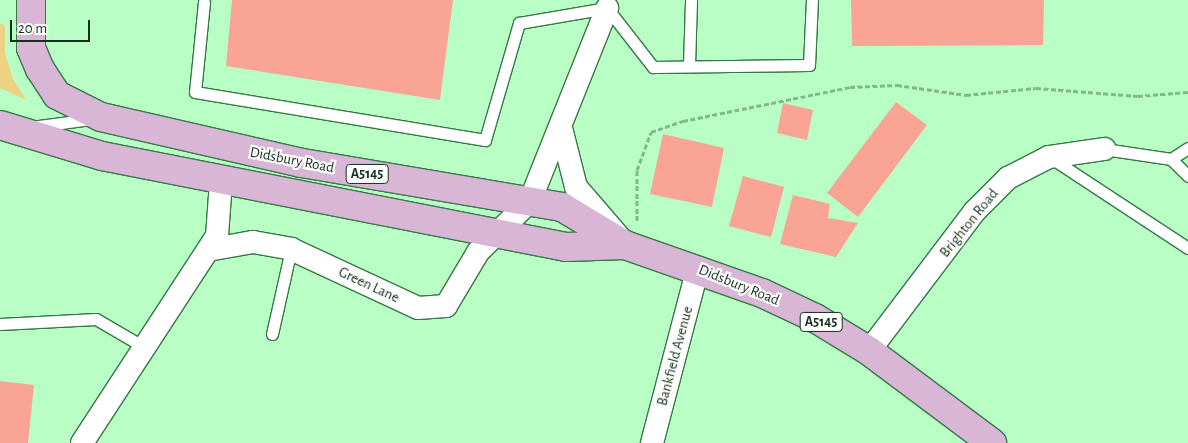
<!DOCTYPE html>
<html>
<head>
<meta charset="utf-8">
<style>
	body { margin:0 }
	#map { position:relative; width:1188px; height:443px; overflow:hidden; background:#b8fec5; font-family:"Alegreya Sans",sans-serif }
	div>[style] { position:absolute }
	.green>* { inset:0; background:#eed284 }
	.building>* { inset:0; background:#f9a495 }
	.path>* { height:3px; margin-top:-1.5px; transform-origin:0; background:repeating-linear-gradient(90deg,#81b88b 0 5px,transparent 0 7.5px) }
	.roads { filter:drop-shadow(1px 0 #357847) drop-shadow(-1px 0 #357847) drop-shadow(0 1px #357847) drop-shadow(0 -1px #357847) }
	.service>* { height:11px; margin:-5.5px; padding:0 5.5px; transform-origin:5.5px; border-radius:5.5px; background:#fff }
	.minor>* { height:22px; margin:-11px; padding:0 11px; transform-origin:11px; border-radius:11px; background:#fff }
	.primary>* { height:28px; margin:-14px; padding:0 14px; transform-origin:14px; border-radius:14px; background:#d9b5d6 }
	span { translate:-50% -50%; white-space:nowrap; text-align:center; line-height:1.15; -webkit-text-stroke:4.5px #fff; paint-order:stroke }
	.shield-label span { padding:1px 4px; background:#fff; border:1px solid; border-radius:4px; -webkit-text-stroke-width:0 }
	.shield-label { font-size:14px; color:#15311b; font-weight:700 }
	.street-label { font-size:15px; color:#15311b }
	.scale { position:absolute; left:10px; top:20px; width:80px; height:22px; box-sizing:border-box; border:2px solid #15311b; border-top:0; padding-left:6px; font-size:15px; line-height:18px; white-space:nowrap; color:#15311b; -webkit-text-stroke:4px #fff; paint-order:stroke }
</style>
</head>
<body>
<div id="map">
	<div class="green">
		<i style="clip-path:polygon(0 23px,5px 26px,5px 53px,13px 79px,26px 100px,0 88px)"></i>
	</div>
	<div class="building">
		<i style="clip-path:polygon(232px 0,453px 0,440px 100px,226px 66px)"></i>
		<i style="clip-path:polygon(851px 0,1044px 0,1043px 45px,852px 46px)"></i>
		<i style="clip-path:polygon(896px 102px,927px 125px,858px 217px,827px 193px)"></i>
		<i style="clip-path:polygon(783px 103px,813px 110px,807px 140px,777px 133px)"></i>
		<i style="clip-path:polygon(663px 134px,724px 148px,712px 207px,650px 194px)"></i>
		<i style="clip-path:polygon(743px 176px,784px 187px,771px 237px,729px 226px)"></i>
		<i style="clip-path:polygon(793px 195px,830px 204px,828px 218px,858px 223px,836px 257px,780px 244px)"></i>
		<i style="clip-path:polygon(0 381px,34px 385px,28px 443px,0 443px)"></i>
	</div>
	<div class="path">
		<i style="left:637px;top:221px;width:51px;rotate:-90deg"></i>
		<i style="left:637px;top:170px;width:40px;rotate:-69.8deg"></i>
		<i style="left:651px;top:132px;width:34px;rotate:-19deg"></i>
		<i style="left:683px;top:121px;width:170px;rotate:-11.5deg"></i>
		<i style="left:850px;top:87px;width:47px;rotate:-2.4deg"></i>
		<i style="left:897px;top:85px;width:70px;rotate:8.2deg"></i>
		<i style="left:966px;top:95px;width:70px;rotate:-5.7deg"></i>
		<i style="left:1036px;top:88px;width:102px;rotate:4.5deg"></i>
		<i style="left:1138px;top:96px;width:50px;rotate:-4.6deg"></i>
	</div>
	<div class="roads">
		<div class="service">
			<i style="left:204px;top:2px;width:90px;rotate:95.7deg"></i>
			<i style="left:195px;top:92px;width:294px;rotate:9.4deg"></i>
			<i style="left:485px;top:140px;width:122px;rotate:-73.8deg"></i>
			<i style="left:519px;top:23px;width:89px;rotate:-9.7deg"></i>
			<i style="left:607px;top:8px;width:75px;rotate:52.1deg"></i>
			<i style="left:653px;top:67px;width:156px;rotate:-0.7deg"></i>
			<i style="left:809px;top:65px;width:65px;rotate:-87.4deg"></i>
			<i style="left:689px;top:65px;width:65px;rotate:-88.2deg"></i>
			<i style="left:31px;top:127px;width:62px;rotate:-7.5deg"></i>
			<i style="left:1104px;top:149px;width:68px;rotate:8.5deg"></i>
			<i style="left:1171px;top:159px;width:20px;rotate:-33deg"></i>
			<i style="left:1051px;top:158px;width:164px;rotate:33.3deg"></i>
			<i style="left:1171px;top:159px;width:24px;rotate:45deg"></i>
			<i style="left:0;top:324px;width:96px;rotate:-3deg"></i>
			<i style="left:96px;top:319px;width:56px;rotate:30.3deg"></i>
			<i style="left:272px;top:334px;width:87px;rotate:-77.4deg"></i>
		</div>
		<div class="minor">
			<i style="left:561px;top:128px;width:61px;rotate:75.7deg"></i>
			<i style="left:576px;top:187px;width:66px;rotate:49.3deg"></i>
			<i style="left:208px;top:250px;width:46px;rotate:-10.1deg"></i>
			<i style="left:253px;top:242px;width:39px;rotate:10deg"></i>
			<i style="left:291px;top:249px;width:140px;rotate:24.9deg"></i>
			<i style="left:418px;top:308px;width:28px;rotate:-4deg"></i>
			<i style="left:446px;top:306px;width:63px;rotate:-59.3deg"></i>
			<i style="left:478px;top:252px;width:73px;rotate:-44.4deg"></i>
			<i style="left:530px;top:201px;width:208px;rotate:-68.2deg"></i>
			<i style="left:869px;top:351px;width:176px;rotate:-52.9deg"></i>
			<i style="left:975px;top:211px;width:47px;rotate:-45deg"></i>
			<i style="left:1008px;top:178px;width:46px;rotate:-27.1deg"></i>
			<i style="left:1049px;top:157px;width:56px;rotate:-8.3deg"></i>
			<i style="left:82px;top:443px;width:247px;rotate:-56.9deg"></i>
			<i style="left:217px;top:236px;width:55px;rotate:-85.8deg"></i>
			<i style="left:652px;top:443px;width:181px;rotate:-75.3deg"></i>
		</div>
		<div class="primary">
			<i style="left:31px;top:0;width:48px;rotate:90deg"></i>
			<i style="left:31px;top:48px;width:23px;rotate:67deg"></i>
			<i style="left:40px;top:69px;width:31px;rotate:57deg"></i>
			<i style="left:57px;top:95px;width:49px;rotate:26.6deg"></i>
			<i style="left:101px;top:117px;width:206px;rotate:12.9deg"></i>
			<i style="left:302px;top:163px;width:264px;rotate:9.6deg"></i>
			<i style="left:562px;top:207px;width:74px;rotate:31.1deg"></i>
			<i style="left:625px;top:245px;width:145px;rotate:19.3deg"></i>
			<i style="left:762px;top:293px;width:59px;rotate:25.3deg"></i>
			<i style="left:815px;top:318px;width:63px;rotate:31.4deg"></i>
			<i style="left:869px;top:351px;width:154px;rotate:36.8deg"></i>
			<i style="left:0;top:125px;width:107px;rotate:16.9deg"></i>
			<i style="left:102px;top:156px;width:473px;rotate:11.1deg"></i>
			<i style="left:566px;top:247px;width:59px;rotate:-1.9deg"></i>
		</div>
	</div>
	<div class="shield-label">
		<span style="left:367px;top:174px">A5145</span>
		<span style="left:821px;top:322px">A5145</span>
	</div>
	<div class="street-label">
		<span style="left:292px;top:160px;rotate:11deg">Didsbury Road</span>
		<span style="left:969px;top:223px;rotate:-51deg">Brighton Road</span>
		<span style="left:369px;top:285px;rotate:25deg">Green Lane</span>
		<span style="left:739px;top:285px;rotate:22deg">Didsbury Road</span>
		<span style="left:675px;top:356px;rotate:-75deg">Bankfield Avenue</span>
	</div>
	<div class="scale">20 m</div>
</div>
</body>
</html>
